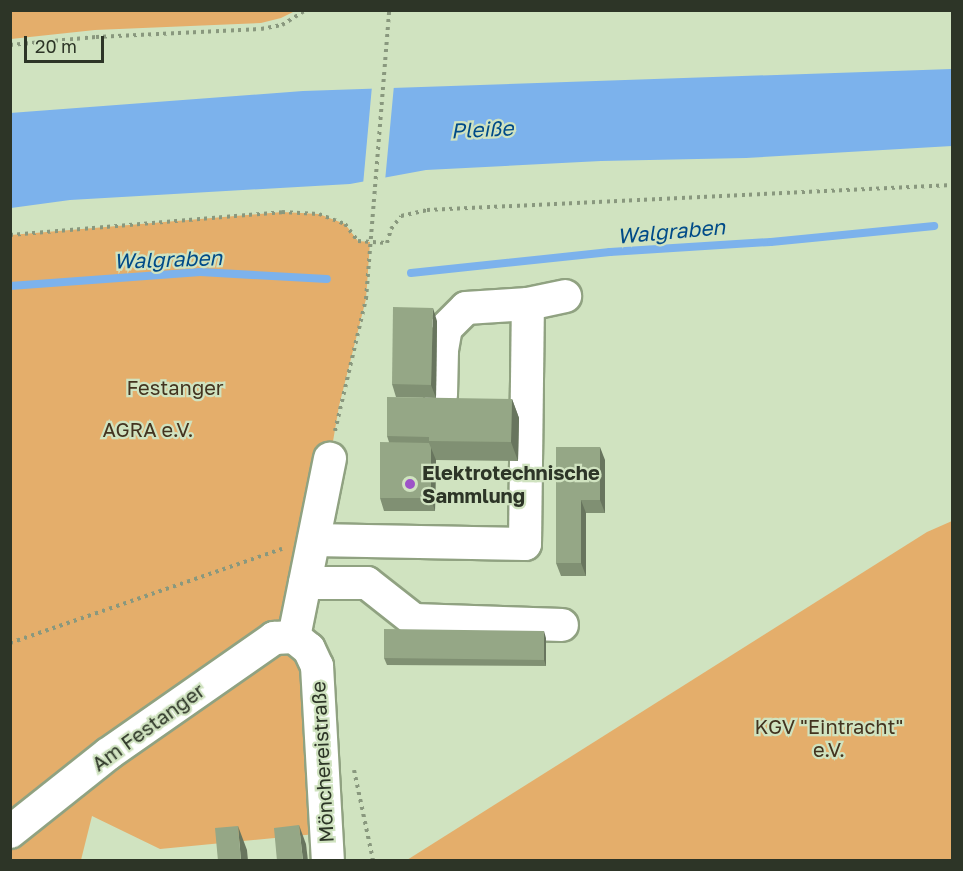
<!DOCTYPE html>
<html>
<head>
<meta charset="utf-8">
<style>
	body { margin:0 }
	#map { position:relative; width:963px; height:871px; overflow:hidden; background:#d0e3c0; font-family:"Golos Text",sans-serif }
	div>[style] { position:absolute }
	.green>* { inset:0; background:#e4ae6b }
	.water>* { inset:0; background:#7cb2ec }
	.pier>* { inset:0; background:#d0e3c0 }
	.stream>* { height:8px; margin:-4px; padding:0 4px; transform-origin:4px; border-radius:4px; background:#7cb2ec }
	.path>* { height:4px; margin-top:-2px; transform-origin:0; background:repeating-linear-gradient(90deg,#89987e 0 3px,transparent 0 7.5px) }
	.roads { filter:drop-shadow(2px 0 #90a281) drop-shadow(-2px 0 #90a281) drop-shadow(0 2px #90a281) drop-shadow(0 -2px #90a281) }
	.minor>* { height:32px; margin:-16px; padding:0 16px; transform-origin:16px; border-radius:16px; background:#fff }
	.wall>* { inset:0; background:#809073 }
	.shaded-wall>* { inset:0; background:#68755e }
	.building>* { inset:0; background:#95a786 }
	.dots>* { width:16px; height:16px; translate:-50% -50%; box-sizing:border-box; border:3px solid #d0e3c0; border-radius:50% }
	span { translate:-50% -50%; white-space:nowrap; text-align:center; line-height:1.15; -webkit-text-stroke:4.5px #d0e3c0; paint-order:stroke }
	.park-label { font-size:20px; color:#43331f }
	.poi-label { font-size:20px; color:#2d3527; font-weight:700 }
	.left { translate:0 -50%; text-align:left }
	.street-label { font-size:20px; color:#2d3527 }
	.water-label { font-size:21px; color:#004b88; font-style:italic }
	.frame { position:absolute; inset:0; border:12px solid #2d3527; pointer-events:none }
	.scale { position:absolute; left:24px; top:36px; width:80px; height:27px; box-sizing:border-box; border:3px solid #2d3527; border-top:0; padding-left:8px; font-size:18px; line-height:21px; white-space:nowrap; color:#2d3527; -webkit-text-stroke:4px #d0e3c0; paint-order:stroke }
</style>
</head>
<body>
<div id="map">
	<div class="green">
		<i style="clip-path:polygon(10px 11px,11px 10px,295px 11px,281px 18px,261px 23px,95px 30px,11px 39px)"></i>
		<i style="clip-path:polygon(282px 212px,319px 214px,345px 224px,358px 241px,370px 242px,366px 299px,339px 406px,330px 459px,309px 649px,326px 833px,160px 849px,92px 816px,81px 860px,11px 860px,11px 235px)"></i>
		<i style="clip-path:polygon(952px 521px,952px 860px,407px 860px,927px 532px)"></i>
	</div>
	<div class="water">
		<i style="clip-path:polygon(952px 69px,952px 146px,746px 158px,601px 161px,426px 170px,350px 184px,70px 200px,11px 208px,10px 113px,303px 91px)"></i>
	</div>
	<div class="pier">
		<i style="clip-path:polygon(394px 85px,385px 181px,363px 185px,372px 86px)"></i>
	</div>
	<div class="stream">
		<i style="left:411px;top:273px;width:200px;rotate:-6deg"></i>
		<i style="left:610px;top:252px;width:161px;rotate:-3.6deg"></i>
		<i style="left:771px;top:242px;width:164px;rotate:-5.6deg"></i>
		<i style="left:10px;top:286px;width:191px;rotate:-4.2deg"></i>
		<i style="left:200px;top:272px;width:127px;rotate:3.2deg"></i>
	</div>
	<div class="path">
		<i style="left:10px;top:45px;width:86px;rotate:-5.3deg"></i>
		<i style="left:96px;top:37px;width:165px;rotate:-2.8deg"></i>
		<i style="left:261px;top:29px;width:21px;rotate:-11deg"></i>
		<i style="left:282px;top:25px;width:28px;rotate:-32deg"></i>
		<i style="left:10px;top:235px;width:273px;rotate:-4.8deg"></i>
		<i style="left:282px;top:212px;width:37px;rotate:3deg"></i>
		<i style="left:319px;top:214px;width:28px;rotate:21deg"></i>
		<i style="left:345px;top:224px;width:21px;rotate:53deg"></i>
		<i style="left:358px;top:241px;width:29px;rotate:4deg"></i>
		<i style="left:387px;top:243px;width:15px;rotate:-74deg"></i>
		<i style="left:391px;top:229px;width:16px;rotate:-52deg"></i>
		<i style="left:401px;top:216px;width:27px;rotate:-13deg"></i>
		<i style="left:427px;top:210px;width:526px;rotate:-2.73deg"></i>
		<i style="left:335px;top:431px;width:136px;rotate:-76.8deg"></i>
		<i style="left:366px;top:299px;width:290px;rotate:-85.4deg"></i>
		<i style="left:10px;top:643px;width:288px;rotate:-19.1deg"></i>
		<i style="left:354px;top:770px;width:92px;rotate:78.1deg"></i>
	</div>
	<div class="roads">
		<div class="minor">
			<i style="left:441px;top:395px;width:45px;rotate:-88.7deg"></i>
			<i style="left:442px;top:350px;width:22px;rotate:-80deg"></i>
			<i style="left:446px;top:328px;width:28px;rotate:-45deg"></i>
			<i style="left:466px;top:308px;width:62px;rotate:-3.7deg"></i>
			<i style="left:528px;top:304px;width:38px;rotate:-12deg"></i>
			<i style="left:314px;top:540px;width:211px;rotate:1.1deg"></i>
			<i style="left:525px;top:544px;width:240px;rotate:-89.3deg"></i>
			<i style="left:305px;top:583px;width:62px"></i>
			<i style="left:367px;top:583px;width:60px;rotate:38.2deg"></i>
			<i style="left:414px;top:620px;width:148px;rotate:1.9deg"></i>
			<i style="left:294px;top:637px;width:19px;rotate:39deg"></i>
			<i style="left:309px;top:649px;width:19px;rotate:65deg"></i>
			<i style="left:317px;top:666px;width:194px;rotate:86.8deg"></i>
			<i style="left:294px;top:637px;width:182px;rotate:-78.6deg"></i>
			<i style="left:10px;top:832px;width:125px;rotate:-38.5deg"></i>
			<i style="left:108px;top:754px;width:203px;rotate:-34.9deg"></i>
			<i style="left:274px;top:638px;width:20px;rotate:-3deg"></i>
		</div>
	</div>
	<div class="wall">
		<i style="clip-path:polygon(437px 321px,436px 398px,396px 397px,392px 384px)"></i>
		<i style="clip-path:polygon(512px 399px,519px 418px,518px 461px,436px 460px,435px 511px,384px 511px,380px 498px,389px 442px,387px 436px)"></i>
		<i style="clip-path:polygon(556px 447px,605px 460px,605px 513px,586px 513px,586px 576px,561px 576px,556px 563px)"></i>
		<i style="clip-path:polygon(546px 638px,546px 666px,387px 665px,384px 658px)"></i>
	</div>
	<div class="shaded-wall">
		<i style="clip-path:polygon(433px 308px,437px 321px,436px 398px,431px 385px)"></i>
		<i style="clip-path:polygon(512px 399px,519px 418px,518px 461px,511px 442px)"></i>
		<i style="clip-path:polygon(600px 447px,605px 460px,605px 513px,600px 500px)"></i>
		<i style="clip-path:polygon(431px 448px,436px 460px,435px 511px,431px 498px)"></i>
		<i style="clip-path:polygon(581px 500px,586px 513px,586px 576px,581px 563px)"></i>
		<i style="clip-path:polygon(544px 631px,546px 638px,546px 666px,544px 660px)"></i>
		<i style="clip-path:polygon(299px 825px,306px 844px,308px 861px,303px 861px)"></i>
		<i style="clip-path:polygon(238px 826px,247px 850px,248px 861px,241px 861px)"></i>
	</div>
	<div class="building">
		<i style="clip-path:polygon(393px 307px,433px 308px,431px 385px,392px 384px)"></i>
		<i style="clip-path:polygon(387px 397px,512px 399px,511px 442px,429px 441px,429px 437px,387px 436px)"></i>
		<i style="clip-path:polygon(380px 442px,429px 443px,431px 448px,431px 498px,380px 498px)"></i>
		<i style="clip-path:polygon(556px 447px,600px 447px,600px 500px,581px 500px,581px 563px,556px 563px)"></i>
		<i style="clip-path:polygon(384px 629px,544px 631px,544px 660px,384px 658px)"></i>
		<i style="clip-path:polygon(299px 825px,303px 861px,277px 861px,274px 828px)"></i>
		<i style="clip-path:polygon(238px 826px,241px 861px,218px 861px,215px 828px)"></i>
	</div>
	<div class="dots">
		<i style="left:410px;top:484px;background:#9d54c8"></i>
	</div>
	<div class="park-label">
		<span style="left:175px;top:387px">Festanger</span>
		<span style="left:148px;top:429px">AGRA e.V.</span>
		<span style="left:829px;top:738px">KGV "Eintracht"<br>e.V.</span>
	</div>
	<div class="poi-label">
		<span class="left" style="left:422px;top:484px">Elektrotechnische<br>Sammlung</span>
	</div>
	<div class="street-label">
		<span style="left:148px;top:727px;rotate:-36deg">Am Festanger</span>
		<span style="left:322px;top:762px;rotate:-93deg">Mönchereistraße</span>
	</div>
	<div class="water-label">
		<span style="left:482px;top:129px;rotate:-3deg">Pleiße</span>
		<span style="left:671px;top:231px;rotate:-5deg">Walgraben</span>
		<span style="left:168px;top:259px;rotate:-2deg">Walgraben</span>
	</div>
	<div class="frame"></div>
	<div class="scale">20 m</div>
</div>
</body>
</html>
